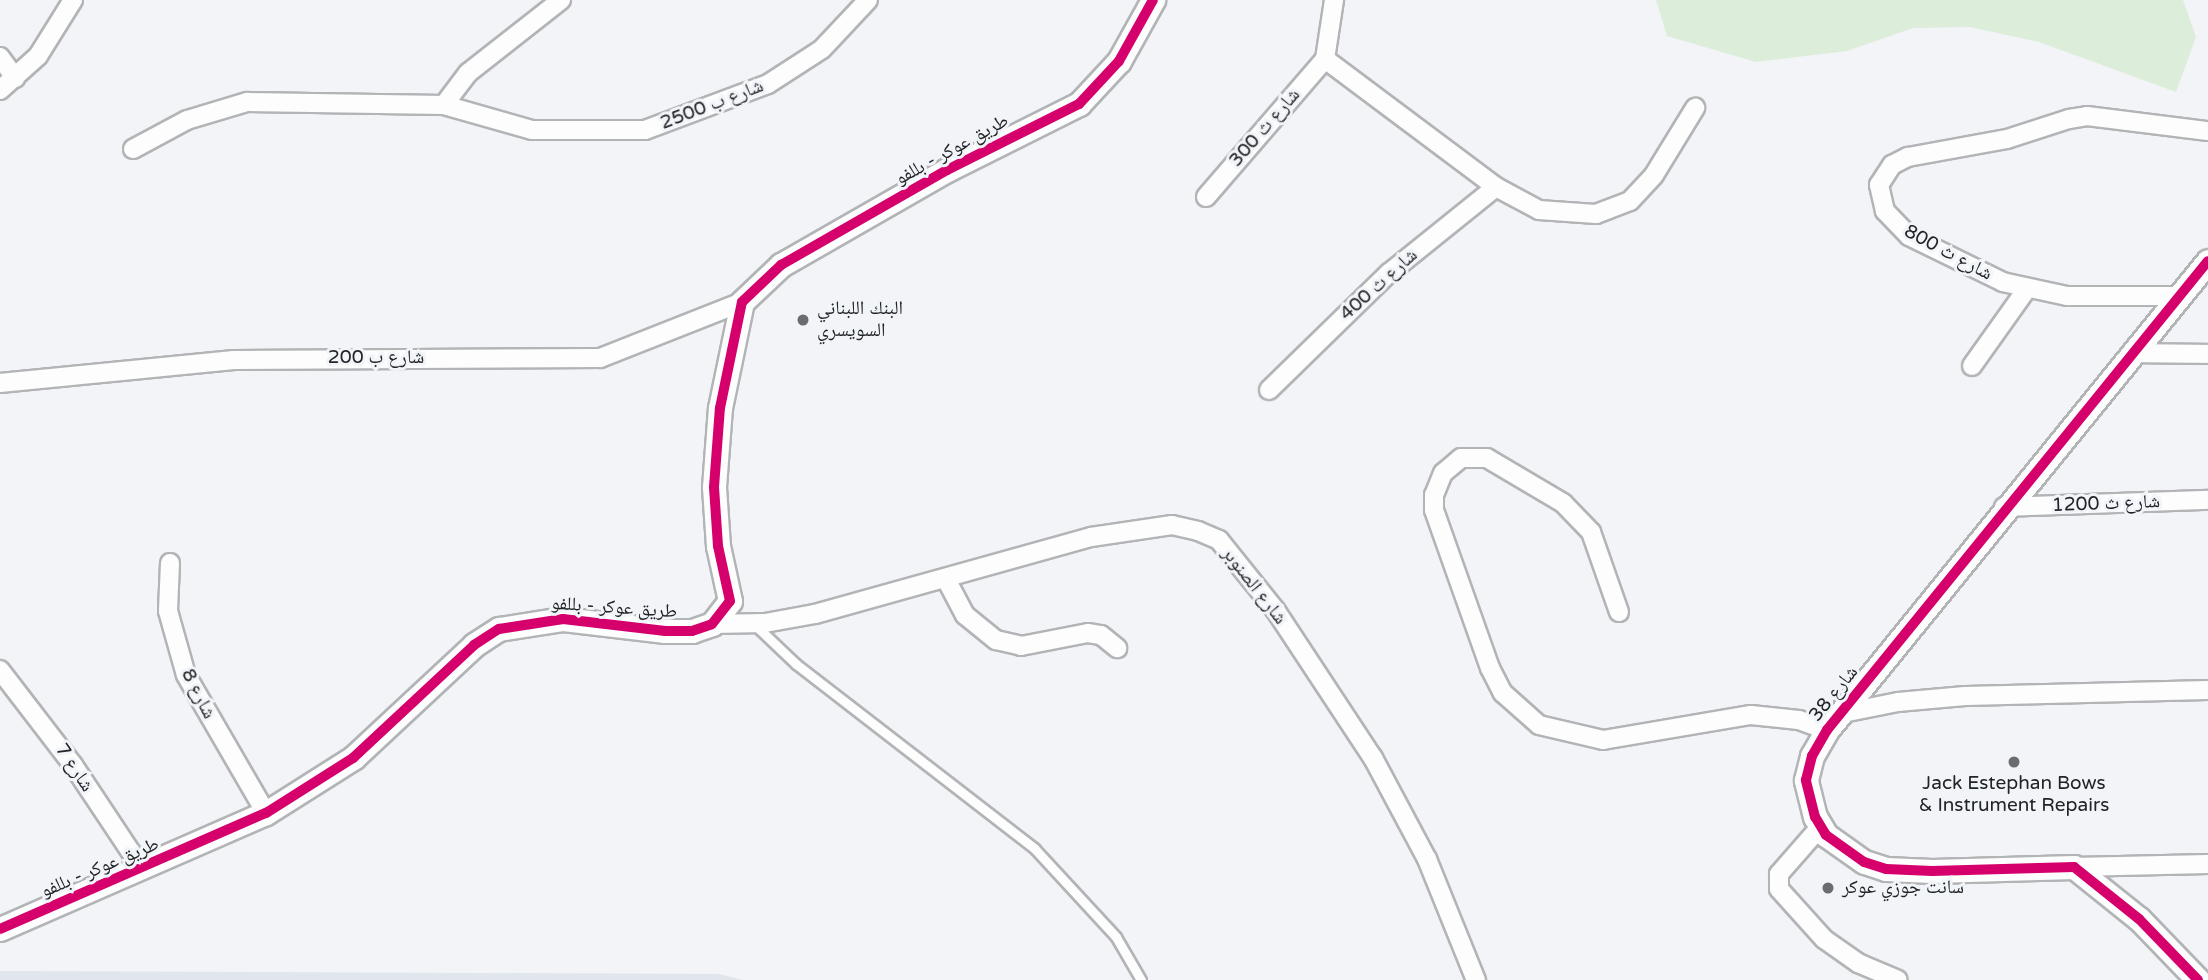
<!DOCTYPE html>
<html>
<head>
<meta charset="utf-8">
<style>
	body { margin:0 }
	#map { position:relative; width:2208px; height:980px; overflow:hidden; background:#f2f4f7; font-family:"Varela Round","Noto Naskh Arabic",sans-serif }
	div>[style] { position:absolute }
	.built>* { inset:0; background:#e1e5ec }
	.green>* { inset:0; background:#dcedda }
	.roads { filter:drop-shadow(2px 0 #b2b4b6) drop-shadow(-2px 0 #b2b4b6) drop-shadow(0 2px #b2b4b6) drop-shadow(0 -2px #b2b4b6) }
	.service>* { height:9px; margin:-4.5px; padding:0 4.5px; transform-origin:4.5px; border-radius:4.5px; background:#fdfdfe }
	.minor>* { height:18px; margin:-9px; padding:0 9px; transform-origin:9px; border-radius:9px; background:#fdfdfe }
	.tertiary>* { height:23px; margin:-11.5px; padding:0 11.5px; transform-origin:11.5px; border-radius:11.5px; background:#fdfdfe }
	.cycleway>* { height:10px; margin:-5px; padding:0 5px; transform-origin:5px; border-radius:5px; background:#d6006c }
	.dots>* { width:19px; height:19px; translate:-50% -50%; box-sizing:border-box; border:4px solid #f1f4f8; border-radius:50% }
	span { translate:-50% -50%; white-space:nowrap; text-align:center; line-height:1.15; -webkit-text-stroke:6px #f1f4f8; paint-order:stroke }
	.street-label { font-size:19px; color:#222324 }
	.poi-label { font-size:19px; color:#222324 }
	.left { translate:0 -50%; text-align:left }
</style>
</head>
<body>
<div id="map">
	<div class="built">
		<i style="clip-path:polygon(0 971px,719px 974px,743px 980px,0 980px)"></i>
	</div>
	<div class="green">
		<i style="clip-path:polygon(1656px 0,2183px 0,2196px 37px,2176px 92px,2039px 42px,1970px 27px,1913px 28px,1847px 51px,1756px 62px,1667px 36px)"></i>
	</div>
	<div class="roads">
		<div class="service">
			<i style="left:755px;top:625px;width:57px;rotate:43.6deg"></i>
			<i style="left:796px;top:664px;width:301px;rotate:37.7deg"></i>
			<i style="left:1034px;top:848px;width:121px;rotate:47.3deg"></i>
			<i style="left:1116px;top:937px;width:50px;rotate:59.8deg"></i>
		</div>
		<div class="minor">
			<i style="left:561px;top:0;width:118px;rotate:141.9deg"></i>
			<i style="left:468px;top:73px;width:40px;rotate:127deg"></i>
			<i style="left:444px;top:105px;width:91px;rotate:15.9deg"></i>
			<i style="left:532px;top:130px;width:113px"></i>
			<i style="left:645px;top:130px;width:131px;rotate:-20.5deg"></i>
			<i style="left:768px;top:84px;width:64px;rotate:-32.9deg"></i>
			<i style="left:822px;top:49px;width:67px;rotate:-46.8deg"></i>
			<i style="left:0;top:57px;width:26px;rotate:54deg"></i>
			<i style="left:1325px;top:59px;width:214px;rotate:36.8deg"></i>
			<i style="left:1496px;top:187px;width:49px;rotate:28.1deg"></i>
			<i style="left:1539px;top:210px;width:57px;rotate:4deg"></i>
			<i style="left:1596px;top:214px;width:36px;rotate:-21deg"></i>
			<i style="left:1630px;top:201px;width:35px;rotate:-47deg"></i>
			<i style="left:1654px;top:175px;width:79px;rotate:-58.5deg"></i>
			<i style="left:0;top:90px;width:51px;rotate:-41.8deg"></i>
			<i style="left:38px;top:56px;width:66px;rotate:-58deg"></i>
			<i style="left:133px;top:149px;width:61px;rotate:-28.2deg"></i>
			<i style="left:187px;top:120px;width:63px;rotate:-16.7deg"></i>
			<i style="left:247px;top:102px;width:197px;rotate:0.9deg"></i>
			<i style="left:1206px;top:197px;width:182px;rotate:-49.2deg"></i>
			<i style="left:1325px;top:59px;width:60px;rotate:-81.3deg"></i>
			<i style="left:2181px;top:296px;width:114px;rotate:180deg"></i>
			<i style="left:2067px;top:296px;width:66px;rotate:-167.7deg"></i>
			<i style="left:2003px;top:282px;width:105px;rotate:-153.9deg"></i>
			<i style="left:1909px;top:236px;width:35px;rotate:-134deg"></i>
			<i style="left:1885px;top:211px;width:27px;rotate:-103deg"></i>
			<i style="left:1879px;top:185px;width:24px;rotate:-57deg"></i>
			<i style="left:1892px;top:165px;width:18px;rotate:-27deg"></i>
			<i style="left:1908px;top:157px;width:101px;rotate:-10.3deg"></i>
			<i style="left:2007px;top:139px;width:65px;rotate:-17.9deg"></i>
			<i style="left:2069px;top:119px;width:18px;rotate:-9deg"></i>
			<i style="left:2087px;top:116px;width:122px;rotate:7.1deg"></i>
			<i style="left:2131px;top:353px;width:77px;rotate:0.7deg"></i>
			<i style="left:1972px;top:366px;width:93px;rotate:-54.6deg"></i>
			<i style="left:0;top:383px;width:235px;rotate:-5.6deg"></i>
			<i style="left:234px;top:360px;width:366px;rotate:-0.3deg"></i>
			<i style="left:600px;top:358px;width:153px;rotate:-21.5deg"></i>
			<i style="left:1269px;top:390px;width:168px;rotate:-44.3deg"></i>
			<i style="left:1389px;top:273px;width:137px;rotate:-38.8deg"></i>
			<i style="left:2004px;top:507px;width:204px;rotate:-2deg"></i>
			<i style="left:170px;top:563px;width:48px;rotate:92.4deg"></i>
			<i style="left:168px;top:611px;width:66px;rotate:74.3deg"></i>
			<i style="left:186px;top:675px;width:160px;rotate:59.9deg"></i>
			<i style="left:946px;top:579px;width:41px;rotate:62.2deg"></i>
			<i style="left:965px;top:615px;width:40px;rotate:39deg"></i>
			<i style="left:996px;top:640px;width:26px;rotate:13deg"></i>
			<i style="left:1021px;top:646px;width:68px;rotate:-11deg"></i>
			<i style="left:1088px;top:633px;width:13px;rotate:9deg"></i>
			<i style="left:1101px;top:635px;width:21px;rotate:39deg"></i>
			<i style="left:1619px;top:612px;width:85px;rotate:-109.3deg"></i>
			<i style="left:1591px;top:532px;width:40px;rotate:-134deg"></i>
			<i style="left:1563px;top:503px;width:88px;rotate:-149.4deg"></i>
			<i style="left:1487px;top:458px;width:26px;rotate:180deg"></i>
			<i style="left:1461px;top:458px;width:23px;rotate:140deg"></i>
			<i style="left:1443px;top:473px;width:24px;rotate:112deg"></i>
			<i style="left:1434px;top:495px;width:15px;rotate:90deg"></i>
			<i style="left:1434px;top:510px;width:168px;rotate:70.5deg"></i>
			<i style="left:1490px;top:668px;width:28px;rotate:63deg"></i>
			<i style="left:1503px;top:693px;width:48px;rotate:41.6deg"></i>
			<i style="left:1539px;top:725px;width:66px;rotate:13.2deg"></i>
			<i style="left:1603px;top:740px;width:150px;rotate:-9.6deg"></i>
			<i style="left:1751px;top:715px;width:48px;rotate:5.9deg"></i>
			<i style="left:1799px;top:720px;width:30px;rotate:20deg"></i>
			<i style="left:712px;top:624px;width:53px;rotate:-1.1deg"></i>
			<i style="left:765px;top:623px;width:51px;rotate:-10.2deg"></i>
			<i style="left:815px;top:614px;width:287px;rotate:-15.6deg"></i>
			<i style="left:1091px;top:537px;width:82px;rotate:-8.4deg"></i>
			<i style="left:1172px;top:525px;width:27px;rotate:13deg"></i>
			<i style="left:1198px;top:531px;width:23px;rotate:23deg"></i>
			<i style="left:1219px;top:540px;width:91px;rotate:51.2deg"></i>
			<i style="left:1276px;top:611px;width:176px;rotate:56.6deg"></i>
			<i style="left:1373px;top:758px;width:115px;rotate:61.9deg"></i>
			<i style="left:1427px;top:859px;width:131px;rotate:68deg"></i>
			<i style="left:0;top:670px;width:120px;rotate:52.5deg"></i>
			<i style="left:73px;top:765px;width:125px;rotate:56.4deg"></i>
			<i style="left:1843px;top:713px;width:56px;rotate:-11.3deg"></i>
			<i style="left:1898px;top:702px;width:67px;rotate:-5.1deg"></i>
			<i style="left:1965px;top:696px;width:243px;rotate:-1.4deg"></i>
			<i style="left:1821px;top:826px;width:64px;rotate:131.2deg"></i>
			<i style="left:1779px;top:874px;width:15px;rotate:90deg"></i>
			<i style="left:1779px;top:889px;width:67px;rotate:48deg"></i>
			<i style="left:1824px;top:939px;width:42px;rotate:35.2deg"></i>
			<i style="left:1858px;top:963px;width:43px;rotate:23deg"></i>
			<i style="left:2074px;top:867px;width:134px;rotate:-1.3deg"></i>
		</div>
		<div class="tertiary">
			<i style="left:0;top:929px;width:290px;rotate:-23.6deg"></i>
			<i style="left:266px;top:813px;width:103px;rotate:-32.3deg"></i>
			<i style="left:353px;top:758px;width:166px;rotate:-43deg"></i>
			<i style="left:474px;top:645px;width:30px;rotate:-33deg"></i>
			<i style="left:499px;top:629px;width:65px;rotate:-8.9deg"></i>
			<i style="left:563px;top:619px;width:103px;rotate:6.7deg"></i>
			<i style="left:665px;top:631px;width:27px"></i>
			<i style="left:692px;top:631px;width:21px;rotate:-19deg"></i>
			<i style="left:712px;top:624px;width:29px;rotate:-52deg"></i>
			<i style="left:730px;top:601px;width:56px;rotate:-102.3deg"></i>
			<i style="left:718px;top:546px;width:59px;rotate:-93.9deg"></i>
			<i style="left:714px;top:487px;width:79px;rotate:-85.7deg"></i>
			<i style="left:720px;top:408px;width:108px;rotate:-78.3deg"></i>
			<i style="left:742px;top:302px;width:54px;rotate:-43.5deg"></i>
			<i style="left:781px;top:265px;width:191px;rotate:-29.8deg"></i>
			<i style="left:947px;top:170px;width:148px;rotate:-26.6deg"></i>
			<i style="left:1079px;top:104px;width:59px;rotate:-47.1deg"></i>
			<i style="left:1119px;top:61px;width:70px;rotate:-60.9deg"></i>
			<i style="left:2198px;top:980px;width:85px;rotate:-134deg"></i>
			<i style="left:2139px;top:919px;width:83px;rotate:-141.3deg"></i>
			<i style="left:2074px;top:867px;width:142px;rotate:178.4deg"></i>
			<i style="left:1932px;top:871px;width:46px;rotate:-177.5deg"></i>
			<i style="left:1886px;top:869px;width:23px;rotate:-162deg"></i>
			<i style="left:1864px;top:862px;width:47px;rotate:-144.6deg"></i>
			<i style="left:1826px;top:835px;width:21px;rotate:-121deg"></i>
			<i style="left:1815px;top:817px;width:38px;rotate:-104deg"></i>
			<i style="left:1806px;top:780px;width:25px;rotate:-76deg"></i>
			<i style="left:1812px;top:756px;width:30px;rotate:-60deg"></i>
			<i style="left:1827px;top:730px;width:604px;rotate:-50.91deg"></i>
		</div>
	</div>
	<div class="cycleway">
		<i style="left:0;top:929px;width:290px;rotate:-23.6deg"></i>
		<i style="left:266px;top:813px;width:103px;rotate:-32.3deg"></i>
		<i style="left:353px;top:758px;width:166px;rotate:-43deg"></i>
		<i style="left:474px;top:645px;width:30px;rotate:-33deg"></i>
		<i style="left:499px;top:629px;width:65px;rotate:-8.9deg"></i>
		<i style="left:563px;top:619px;width:103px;rotate:6.7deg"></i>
		<i style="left:665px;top:631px;width:27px"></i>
		<i style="left:692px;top:631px;width:21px;rotate:-19deg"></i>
		<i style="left:712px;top:624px;width:29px;rotate:-52deg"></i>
		<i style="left:730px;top:601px;width:56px;rotate:-102.3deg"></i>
		<i style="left:718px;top:546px;width:59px;rotate:-93.9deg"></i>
		<i style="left:714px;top:487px;width:79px;rotate:-85.7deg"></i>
		<i style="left:720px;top:408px;width:108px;rotate:-78.3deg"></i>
		<i style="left:742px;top:302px;width:54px;rotate:-43.5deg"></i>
		<i style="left:781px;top:265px;width:191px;rotate:-29.8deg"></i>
		<i style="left:947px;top:170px;width:148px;rotate:-26.6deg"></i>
		<i style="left:1079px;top:104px;width:59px;rotate:-47.1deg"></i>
		<i style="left:1119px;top:61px;width:70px;rotate:-60.9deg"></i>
		<i style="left:2198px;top:980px;width:85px;rotate:-134deg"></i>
		<i style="left:2139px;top:919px;width:83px;rotate:-141.3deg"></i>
		<i style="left:2074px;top:867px;width:142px;rotate:178.4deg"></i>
		<i style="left:1932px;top:871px;width:46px;rotate:-177.5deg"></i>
		<i style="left:1886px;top:869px;width:23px;rotate:-162deg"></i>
		<i style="left:1864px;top:862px;width:47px;rotate:-144.6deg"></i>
		<i style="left:1826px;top:835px;width:21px;rotate:-121deg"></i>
		<i style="left:1815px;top:817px;width:38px;rotate:-104deg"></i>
		<i style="left:1806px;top:780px;width:25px;rotate:-76deg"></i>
		<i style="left:1812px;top:756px;width:30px;rotate:-60deg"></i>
		<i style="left:1827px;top:730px;width:604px;rotate:-50.91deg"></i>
	</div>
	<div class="dots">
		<i style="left:803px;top:320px;background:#6b6c6e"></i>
		<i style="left:2014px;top:762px;background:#6b6c6e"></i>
		<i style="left:1828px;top:888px;background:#6b6c6e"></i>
	</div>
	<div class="street-label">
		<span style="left:712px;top:105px;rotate:-21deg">شارع ب 2500</span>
		<span style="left:1265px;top:128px;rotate:-49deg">شارع ث 300</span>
		<span style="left:952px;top:150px;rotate:-29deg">طريق عوكر - بللفو</span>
		<span style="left:1948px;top:253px;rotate:28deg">شارع ث 800</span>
		<span style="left:1379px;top:285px;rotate:-42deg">شارع ث 400</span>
		<span style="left:376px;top:358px">شارع ب 200</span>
		<span style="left:2106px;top:504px;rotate:-2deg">شارع ث 1200</span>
		<span style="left:1254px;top:586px;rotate:52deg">شارع الصنوبر</span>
		<span style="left:614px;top:608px;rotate:4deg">طريق عوكر - بللفو</span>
		<span style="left:198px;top:694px;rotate:63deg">شارع 8</span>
		<span style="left:1834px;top:694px;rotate:-51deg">شارع 38</span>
		<span style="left:74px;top:768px;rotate:56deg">شارع 7</span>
		<span style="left:100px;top:868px;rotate:-23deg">طريق عوكر - بللفو</span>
	</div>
	<div class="poi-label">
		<span class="left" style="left:817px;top:320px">البنك اللبناني<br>السويسري</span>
		<span style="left:2014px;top:795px">Jack Estephan Bows<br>&amp; Instrument Repairs</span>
		<span class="left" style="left:1842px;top:888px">سانت جوزي عوكر</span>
	</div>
</div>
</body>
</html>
